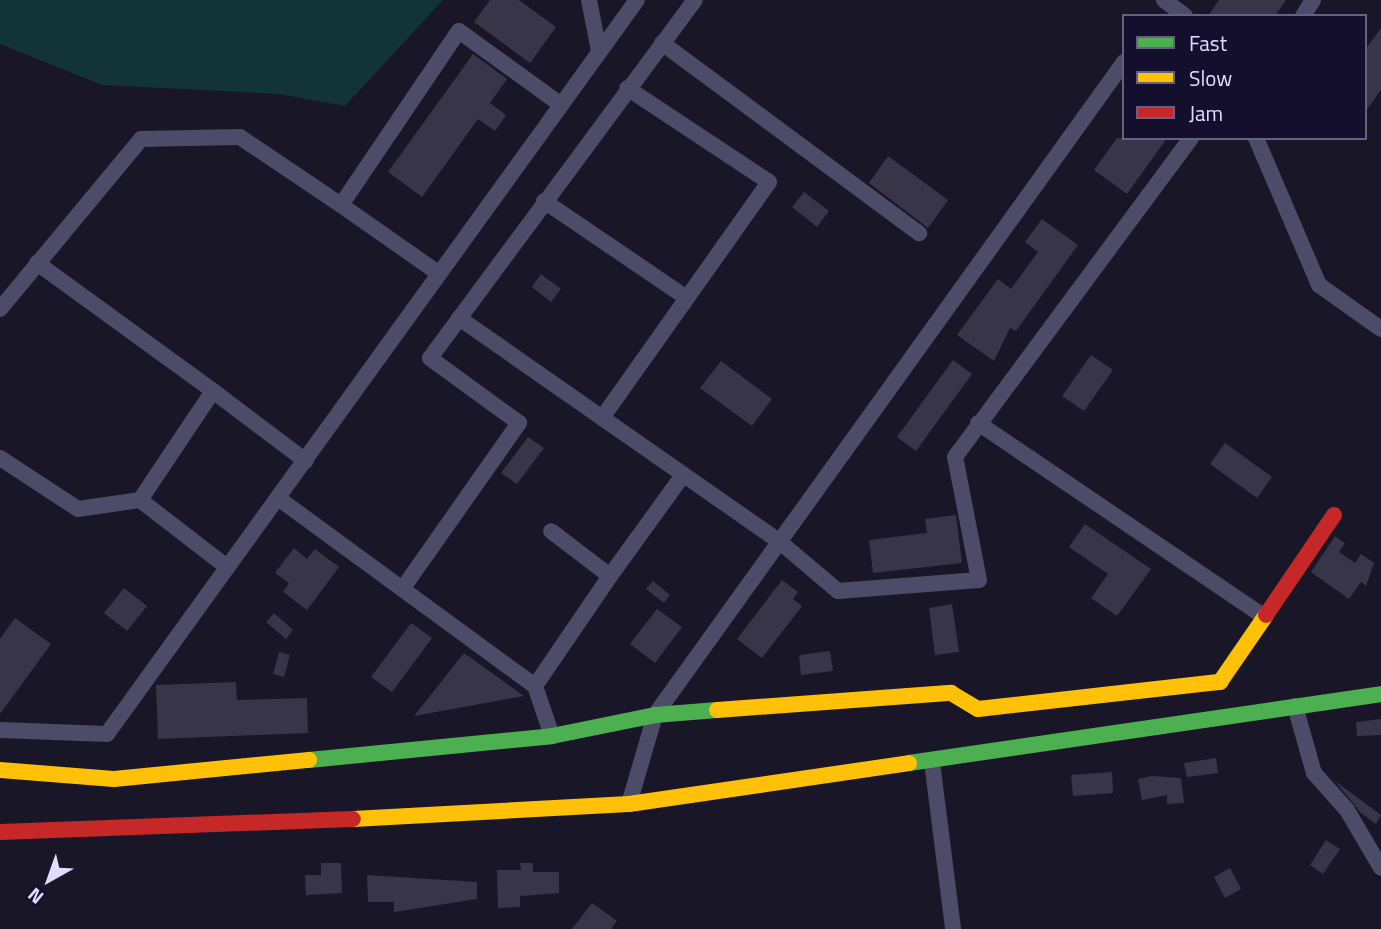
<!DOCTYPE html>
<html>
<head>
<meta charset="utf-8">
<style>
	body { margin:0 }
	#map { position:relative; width:1381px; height:929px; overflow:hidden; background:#191627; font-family:"Titillium Web",sans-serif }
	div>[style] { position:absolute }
	.green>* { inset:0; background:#123436 }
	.building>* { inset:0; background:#383548 }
	.street>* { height:16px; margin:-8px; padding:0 8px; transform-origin:8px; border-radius:8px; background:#4c4b68 }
	.fast>* { height:16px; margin:-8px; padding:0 8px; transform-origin:8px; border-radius:8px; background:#4caf50 }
	.slow>* { height:16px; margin:-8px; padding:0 8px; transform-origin:8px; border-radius:8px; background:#ffc107 }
	.jam>* { height:16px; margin:-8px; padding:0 8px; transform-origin:8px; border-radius:8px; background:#c62828 }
	span { translate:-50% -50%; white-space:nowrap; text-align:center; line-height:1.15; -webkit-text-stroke:5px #150f2e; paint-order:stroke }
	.legend { position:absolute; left:1122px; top:14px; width:245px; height:126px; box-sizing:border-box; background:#150f2e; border:2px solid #666182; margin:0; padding:9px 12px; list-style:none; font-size:21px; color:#e0dcff }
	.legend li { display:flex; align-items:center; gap:14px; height:35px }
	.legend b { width:35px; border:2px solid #666182 }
	.north { position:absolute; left:14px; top:845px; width:70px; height:70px; -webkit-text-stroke:5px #150f2e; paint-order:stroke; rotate:220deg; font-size:19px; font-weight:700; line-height:28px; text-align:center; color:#e0dcff }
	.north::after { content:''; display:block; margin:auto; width:24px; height:32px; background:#e0dcff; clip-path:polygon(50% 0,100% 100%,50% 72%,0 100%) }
</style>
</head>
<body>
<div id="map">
	<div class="green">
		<i style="clip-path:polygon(0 0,443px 0,345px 106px,279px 94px,102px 85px,0 44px)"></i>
	</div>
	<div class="building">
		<i style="clip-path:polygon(490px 0,519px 0,556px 27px,530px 63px,474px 22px)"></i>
		<i style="clip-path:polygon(1219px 0,1286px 0,1275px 16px,1208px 16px)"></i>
		<i style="clip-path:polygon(1381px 28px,1381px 90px,1365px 112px,1365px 50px)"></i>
		<i style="clip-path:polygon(473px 54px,507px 79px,490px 103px,506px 115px,495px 131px,478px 119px,422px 197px,388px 172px)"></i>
		<i style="clip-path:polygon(1117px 138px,1167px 138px,1127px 194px,1094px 170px)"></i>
		<i style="clip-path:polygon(888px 156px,948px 200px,928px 228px,869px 183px)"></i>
		<i style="clip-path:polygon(804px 192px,829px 211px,817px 227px,792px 207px)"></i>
		<i style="clip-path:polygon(1042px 219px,1078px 245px,1016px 331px,1010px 328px,994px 361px,957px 335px,998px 279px,1011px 289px,1038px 252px,1025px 242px)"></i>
		<i style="clip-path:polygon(541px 274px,561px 289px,551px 302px,532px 287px)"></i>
		<i style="clip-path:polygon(1091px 355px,1113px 370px,1084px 411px,1062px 396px)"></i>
		<i style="clip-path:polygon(953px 360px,972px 374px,916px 451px,897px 437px)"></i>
		<i style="clip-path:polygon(721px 361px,772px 399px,752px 426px,700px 388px)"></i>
		<i style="clip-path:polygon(528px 437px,544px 448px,517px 484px,501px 473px)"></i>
		<i style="clip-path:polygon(1225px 443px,1272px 477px,1257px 498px,1210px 464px)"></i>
		<i style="clip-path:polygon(956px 515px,962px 563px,873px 573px,869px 540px,927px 533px,925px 519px)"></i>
		<i style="clip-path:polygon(1085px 524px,1151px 569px,1117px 616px,1091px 598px,1108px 574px,1069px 547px)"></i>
		<i style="clip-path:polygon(1335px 536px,1345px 543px,1339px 552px,1355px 563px,1361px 554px,1374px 563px,1366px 586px,1361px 582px,1349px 599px,1311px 572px)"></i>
		<i style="clip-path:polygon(294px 548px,307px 559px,315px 549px,339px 567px,307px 610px,283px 592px,289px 583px,275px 573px)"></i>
		<i style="clip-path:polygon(782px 580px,798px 592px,793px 599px,802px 606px,762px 658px,737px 639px)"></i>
		<i style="clip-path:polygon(653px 581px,670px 595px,664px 603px,646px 589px)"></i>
		<i style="clip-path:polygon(124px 588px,147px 606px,127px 631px,104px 613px)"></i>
		<i style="clip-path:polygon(952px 604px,959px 652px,935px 655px,929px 608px)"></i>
		<i style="clip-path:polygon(657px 609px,682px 627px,655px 663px,630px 644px)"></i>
		<i style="clip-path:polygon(274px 613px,293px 630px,286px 639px,266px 622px)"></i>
		<i style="clip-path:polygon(15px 618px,51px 644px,0 714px,0 639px)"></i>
		<i style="clip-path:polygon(411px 623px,432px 638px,392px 692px,371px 677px)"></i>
		<i style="clip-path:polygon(830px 651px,833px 671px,801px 675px,799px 655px)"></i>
		<i style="clip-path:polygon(279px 652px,290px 655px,284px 677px,273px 674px)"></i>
		<i style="clip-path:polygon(464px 653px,524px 696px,414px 716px)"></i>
		<i style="clip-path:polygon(236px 682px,237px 700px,307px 698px,308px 733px,158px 739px,156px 685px)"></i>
		<i style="clip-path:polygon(1381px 719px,1381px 735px,1357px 736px,1356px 722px)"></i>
		<i style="clip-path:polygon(1216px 758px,1218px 773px,1187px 777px,1184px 763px)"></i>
		<i style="clip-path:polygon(1112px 772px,1113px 793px,1073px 796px,1071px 775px)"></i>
		<i style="clip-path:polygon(1152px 776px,1181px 778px,1184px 803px,1167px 804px,1167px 795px,1142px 800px,1138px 779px)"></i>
		<i style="clip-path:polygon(1335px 781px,1381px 815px,1376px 824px,1361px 813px)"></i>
		<i style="clip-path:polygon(1326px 840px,1340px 849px,1323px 874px,1310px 865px)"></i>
		<i style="clip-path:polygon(321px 863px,341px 863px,342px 893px,306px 895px,305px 875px,321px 875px)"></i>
		<i style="clip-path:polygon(520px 863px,533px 863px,533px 872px,559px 872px,559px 893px,520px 896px,520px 907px,498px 908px,497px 870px,521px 870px)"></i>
		<i style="clip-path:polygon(1230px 868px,1241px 889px,1225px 898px,1214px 877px)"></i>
		<i style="clip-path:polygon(367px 875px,477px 882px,477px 899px,394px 912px,394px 902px,368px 902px)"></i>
		<i style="clip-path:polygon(592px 903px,617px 921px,611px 929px,572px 929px)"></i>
	</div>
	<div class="street">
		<i style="left:589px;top:0;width:52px;rotate:78.9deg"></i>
		<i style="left:1164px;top:0;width:26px;rotate:37deg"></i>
		<i style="left:1303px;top:16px;width:19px;rotate:-58deg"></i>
		<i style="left:662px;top:43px;width:320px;rotate:36.5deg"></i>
		<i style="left:1256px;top:138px;width:160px;rotate:66.8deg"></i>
		<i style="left:1319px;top:285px;width:76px;rotate:35.4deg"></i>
		<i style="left:544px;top:201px;width:169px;rotate:34.2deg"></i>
		<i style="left:341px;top:205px;width:118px;rotate:35deg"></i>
		<i style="left:37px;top:263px;width:218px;rotate:36deg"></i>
		<i style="left:213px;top:391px;width:131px;rotate:123.8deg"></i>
		<i style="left:0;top:309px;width:221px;rotate:-50.3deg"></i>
		<i style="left:141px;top:139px;width:99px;rotate:-1.2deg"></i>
		<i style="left:240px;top:137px;width:122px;rotate:34deg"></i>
		<i style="left:341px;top:205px;width:210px;rotate:-55.9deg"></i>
		<i style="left:459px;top:31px;width:125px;rotate:35.9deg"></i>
		<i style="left:459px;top:318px;width:391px;rotate:34.9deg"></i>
		<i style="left:780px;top:542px;width:76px;rotate:40.2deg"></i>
		<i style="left:838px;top:591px;width:141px;rotate:-4.5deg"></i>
		<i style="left:979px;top:580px;width:125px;rotate:-101deg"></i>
		<i style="left:955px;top:457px;width:397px;rotate:-53.5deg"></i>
		<i style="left:213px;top:391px;width:116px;rotate:37deg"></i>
		<i style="left:602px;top:418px;width:289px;rotate:-54.7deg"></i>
		<i style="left:769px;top:182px;width:170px;rotate:-146.5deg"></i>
		<i style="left:978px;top:423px;width:346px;rotate:34.1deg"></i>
		<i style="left:0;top:458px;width:93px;rotate:33.2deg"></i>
		<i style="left:78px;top:509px;width:63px;rotate:-8.3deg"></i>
		<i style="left:140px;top:500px;width:110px;rotate:37.6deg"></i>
		<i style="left:278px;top:498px;width:318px;rotate:36.2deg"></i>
		<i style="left:535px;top:686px;width:53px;rotate:71.2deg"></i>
		<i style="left:610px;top:576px;width:125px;rotate:-54.1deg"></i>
		<i style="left:403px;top:588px;width:202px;rotate:-54.9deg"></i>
		<i style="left:519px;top:423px;width:110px;rotate:-143.9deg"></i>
		<i style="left:430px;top:358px;width:445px;rotate:-53.5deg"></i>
		<i style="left:535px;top:686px;width:133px;rotate:-55.7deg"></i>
		<i style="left:610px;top:576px;width:74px;rotate:-142.7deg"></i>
		<i style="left:1295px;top:706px;width:70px;rotate:74.2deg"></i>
		<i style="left:1314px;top:773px;width:50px;rotate:48.3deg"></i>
		<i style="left:1347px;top:810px;width:67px;rotate:59.6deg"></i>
		<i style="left:0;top:730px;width:107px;rotate:2.1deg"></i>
		<i style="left:107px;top:734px;width:905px;rotate:-54.17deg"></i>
		<i style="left:932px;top:762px;width:168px;rotate:82.8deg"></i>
		<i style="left:629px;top:804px;width:93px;rotate:-73.7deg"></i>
		<i style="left:655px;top:715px;width:804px;rotate:-54.31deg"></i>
	</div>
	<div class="fast">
		<i style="left:309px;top:760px;width:244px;rotate:-5.6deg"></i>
		<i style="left:552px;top:736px;width:105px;rotate:-11.5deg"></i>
		<i style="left:655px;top:715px;width:62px;rotate:-4.6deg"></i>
		<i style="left:909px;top:763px;width:477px;rotate:-8.3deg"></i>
	</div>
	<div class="slow">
		<i style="left:717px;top:710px;width:235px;rotate:-4.2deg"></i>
		<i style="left:951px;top:693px;width:31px;rotate:31deg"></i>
		<i style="left:978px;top:709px;width:244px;rotate:-6.4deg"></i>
		<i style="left:1220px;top:682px;width:81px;rotate:-55.5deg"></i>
		<i style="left:0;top:770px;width:114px;rotate:4.5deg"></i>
		<i style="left:114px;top:779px;width:196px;rotate:-5.6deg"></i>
		<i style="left:353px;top:819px;width:276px;rotate:-3.1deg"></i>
		<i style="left:629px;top:804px;width:283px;rotate:-8.3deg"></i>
	</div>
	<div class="jam">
		<i style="left:1266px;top:615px;width:121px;rotate:-55.8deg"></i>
		<i style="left:0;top:832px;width:353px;rotate:-2.1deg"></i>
	</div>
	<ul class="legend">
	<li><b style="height:9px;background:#4caf50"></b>Fast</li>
	<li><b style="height:9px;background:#ffc107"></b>Slow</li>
	<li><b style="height:9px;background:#c62828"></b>Jam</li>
	</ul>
	<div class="north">N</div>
</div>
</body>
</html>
